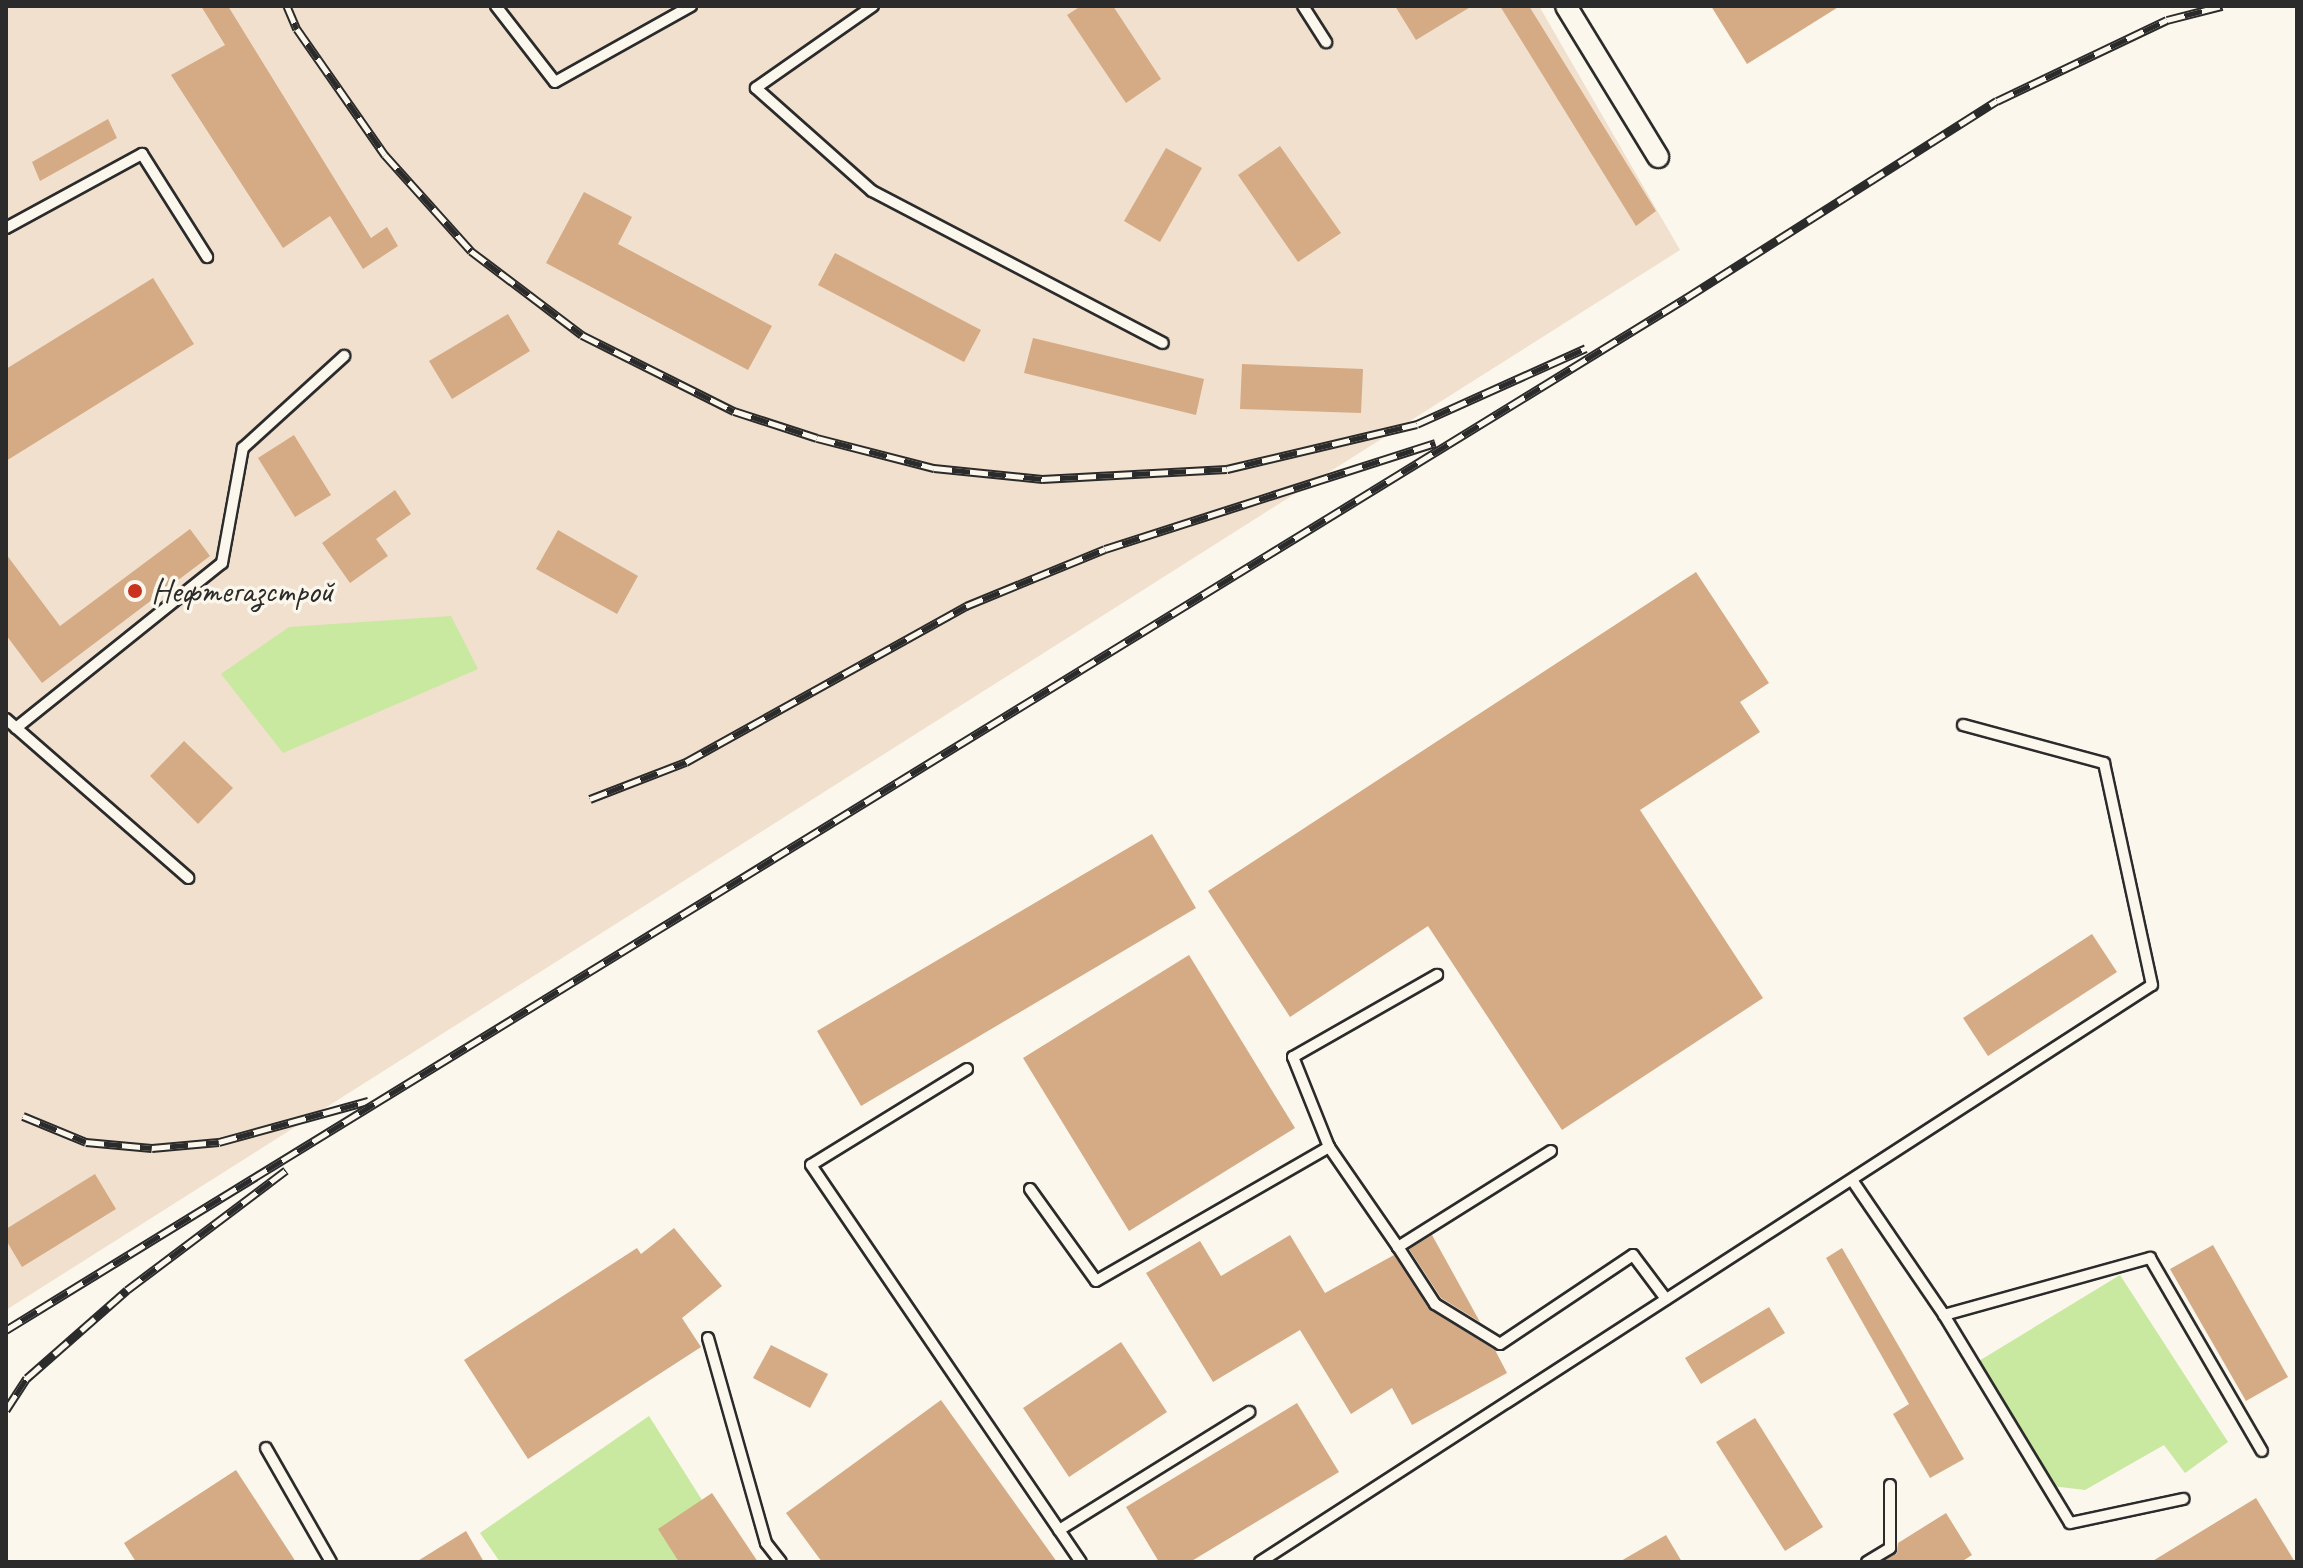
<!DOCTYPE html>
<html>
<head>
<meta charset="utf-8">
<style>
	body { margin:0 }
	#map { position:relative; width:2303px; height:1568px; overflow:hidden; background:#fbf7ec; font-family:Caveat,sans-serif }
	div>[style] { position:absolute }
	.built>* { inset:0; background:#f0e0cd }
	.green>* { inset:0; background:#c9e8a0 }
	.building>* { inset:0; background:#d5ab86 }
	.roads { filter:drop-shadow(2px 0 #2b2b2b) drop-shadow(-2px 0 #2b2b2b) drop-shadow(0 2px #2b2b2b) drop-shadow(0 -2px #2b2b2b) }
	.service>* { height:10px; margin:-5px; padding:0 5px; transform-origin:5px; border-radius:5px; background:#fbf7ec }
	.minor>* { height:20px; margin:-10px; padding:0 10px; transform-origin:10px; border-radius:10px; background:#fbf7ec }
	.rail>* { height:9px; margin-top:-4.5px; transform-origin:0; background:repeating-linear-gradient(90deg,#fbf7ec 0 18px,#2b2b2b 0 36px); box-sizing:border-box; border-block:2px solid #2b2b2b }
	.dots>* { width:22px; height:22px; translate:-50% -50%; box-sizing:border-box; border:4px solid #fbf7ec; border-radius:50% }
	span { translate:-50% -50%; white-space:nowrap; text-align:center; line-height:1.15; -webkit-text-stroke:7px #fbf7ec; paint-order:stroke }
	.poi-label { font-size:34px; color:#2b2b2b }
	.left { translate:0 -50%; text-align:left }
	.frame { position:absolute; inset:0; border:8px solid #2b2b2b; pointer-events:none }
</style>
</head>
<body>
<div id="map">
	<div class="built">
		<i style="clip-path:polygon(6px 6px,1539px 6px,1680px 250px,6px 1310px)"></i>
	</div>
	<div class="green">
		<i style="clip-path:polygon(451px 616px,478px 669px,283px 753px,221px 674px,289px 627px)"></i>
		<i style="clip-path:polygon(2120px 1275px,2228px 1442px,2185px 1473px,2164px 1445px,2085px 1490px,2044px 1485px,1969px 1367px)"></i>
		<i style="clip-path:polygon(649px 1416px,741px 1562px,500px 1562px,480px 1533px)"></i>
	</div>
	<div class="building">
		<i style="clip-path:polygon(201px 6px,228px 6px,371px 238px,387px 227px,398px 246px,363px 269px,330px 216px,283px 248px,171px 75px,225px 45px)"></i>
		<i style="clip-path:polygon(1081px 6px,1113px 6px,1161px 79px,1126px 103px,1067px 15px)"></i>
		<i style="clip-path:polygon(1395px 6px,1472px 6px,1416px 40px)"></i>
		<i style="clip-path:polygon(1500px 6px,1529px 6px,1656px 211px,1636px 226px)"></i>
		<i style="clip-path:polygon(1711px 6px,1840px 6px,1747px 64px)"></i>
		<i style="clip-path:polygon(108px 119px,117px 138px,40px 181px,32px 162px)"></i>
		<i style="clip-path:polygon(1280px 146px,1341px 233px,1298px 262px,1238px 175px)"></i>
		<i style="clip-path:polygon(1166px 148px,1202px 168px,1160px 242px,1124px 221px)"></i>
		<i style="clip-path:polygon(584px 192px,632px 217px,618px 244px,772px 326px,748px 370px,546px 263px)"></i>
		<i style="clip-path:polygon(835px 253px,981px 330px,964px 362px,818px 285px)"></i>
		<i style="clip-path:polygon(153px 278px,194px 344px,6px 461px,6px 369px)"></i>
		<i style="clip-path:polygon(508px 314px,530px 351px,452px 399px,429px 361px)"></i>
		<i style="clip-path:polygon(1033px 338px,1204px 379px,1196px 415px,1024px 373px)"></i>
		<i style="clip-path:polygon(1242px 364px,1363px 369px,1361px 413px,1240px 409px)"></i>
		<i style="clip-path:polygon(294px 435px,331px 495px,295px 517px,258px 458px)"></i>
		<i style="clip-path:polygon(395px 490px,411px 514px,376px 539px,388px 556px,350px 583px,322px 543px)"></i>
		<i style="clip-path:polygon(190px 529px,210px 556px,42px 683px,6px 635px,6px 554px,60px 626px)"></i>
		<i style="clip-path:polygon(558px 530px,638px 576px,617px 614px,536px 569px)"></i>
		<i style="clip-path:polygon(1696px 572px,1769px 683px,1740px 702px,1760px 732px,1640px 810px,1763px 998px,1562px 1130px,1428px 926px,1290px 1017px,1208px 891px)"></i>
		<i style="clip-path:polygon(184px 741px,233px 788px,198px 824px,150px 776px)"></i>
		<i style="clip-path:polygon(1152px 834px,1196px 908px,861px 1106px,817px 1031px)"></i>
		<i style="clip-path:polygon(2092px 934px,2117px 972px,1988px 1056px,1963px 1018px)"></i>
		<i style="clip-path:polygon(1189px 955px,1295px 1128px,1129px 1231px,1023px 1058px)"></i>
		<i style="clip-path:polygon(95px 1174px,116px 1209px,22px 1267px,6px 1240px,6px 1229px)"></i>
		<i style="clip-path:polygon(674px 1228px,722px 1286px,682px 1318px,701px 1347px,528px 1459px,464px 1360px,637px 1248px,641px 1254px)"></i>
		<i style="clip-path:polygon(1290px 1235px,1325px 1293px,1394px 1255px,1429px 1309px,1495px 1350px,1507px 1373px,1412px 1425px,1392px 1388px,1351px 1414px,1300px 1330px,1213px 1382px,1146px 1273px,1200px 1241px,1221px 1276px)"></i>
		<i style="clip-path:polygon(1432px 1235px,1480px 1322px,1441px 1298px,1409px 1249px)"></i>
		<i style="clip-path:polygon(2213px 1245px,2288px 1377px,2246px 1401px,2170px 1269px)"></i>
		<i style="clip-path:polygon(1842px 1248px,1964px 1459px,1930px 1478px,1893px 1414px,1909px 1404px,1826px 1258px)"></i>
		<i style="clip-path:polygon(1769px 1307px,1785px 1333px,1701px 1384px,1685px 1358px)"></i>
		<i style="clip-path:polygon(1121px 1342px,1167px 1412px,1069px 1477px,1023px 1408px)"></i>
		<i style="clip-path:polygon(771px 1345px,828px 1374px,810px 1408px,753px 1378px)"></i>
		<i style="clip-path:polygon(941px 1400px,1057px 1562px,822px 1562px,786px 1513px)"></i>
		<i style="clip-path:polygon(1297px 1403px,1339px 1472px,1190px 1562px,1159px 1562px,1126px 1507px)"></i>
		<i style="clip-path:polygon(1755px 1418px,1823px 1527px,1785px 1551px,1716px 1442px)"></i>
		<i style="clip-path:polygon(236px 1470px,296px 1562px,136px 1562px,124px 1543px)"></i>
		<i style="clip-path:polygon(712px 1493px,758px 1562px,679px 1562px,658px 1529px)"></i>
		<i style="clip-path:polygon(2256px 1498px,2295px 1562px,2151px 1562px)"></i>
		<i style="clip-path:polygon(1946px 1513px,1972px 1555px,1961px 1562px,1882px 1562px,1897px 1553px,1898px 1543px)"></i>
		<i style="clip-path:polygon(466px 1531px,484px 1562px,416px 1562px)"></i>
		<i style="clip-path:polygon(1666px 1535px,1682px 1562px,1619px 1562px)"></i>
	</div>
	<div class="roads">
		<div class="service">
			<i style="left:496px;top:6px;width:96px;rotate:52.2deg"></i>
			<i style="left:555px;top:82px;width:156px;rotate:-29.2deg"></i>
			<i style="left:873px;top:6px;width:143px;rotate:145deg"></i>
			<i style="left:756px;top:88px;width:155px;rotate:41.6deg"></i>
			<i style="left:872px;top:191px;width:328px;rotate:27.6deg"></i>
			<i style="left:1303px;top:6px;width:43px;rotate:57.4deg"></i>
			<i style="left:6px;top:228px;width:155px;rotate:-28.6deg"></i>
			<i style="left:142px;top:154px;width:122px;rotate:57.7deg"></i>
			<i style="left:6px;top:719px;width:242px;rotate:41.1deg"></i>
			<i style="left:16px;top:728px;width:264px;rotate:-38.7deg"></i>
			<i style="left:222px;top:563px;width:117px;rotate:-79.7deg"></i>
			<i style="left:243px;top:448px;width:137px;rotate:-42.3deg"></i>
			<i style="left:967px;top:1069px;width:183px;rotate:148.4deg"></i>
			<i style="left:811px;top:1165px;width:480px;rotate:55.8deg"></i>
			<i style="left:1329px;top:1147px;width:97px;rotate:-111.8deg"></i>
			<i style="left:1293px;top:1057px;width:166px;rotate:-29.7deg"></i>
			<i style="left:1551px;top:1151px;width:181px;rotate:147.9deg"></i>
			<i style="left:1398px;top:1247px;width:68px;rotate:57deg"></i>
			<i style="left:1435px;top:1304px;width:76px;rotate:31.6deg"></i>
			<i style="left:1500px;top:1344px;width:160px;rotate:-33.8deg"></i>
			<i style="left:1633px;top:1255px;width:55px;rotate:53.1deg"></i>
			<i style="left:1852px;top:1180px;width:163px;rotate:55.7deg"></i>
			<i style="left:1944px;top:1315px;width:214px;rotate:-15.5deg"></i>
			<i style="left:2150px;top:1258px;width:223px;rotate:59.9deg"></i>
			<i style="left:1030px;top:1189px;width:113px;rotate:54.3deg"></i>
			<i style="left:1096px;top:1281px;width:269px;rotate:-29.9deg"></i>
			<i style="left:1329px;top:1147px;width:121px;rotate:55.4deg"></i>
			<i style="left:1944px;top:1315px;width:243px;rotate:58.8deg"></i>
			<i style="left:2070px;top:1523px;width:116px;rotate:-12deg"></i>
			<i style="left:708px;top:1338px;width:213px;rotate:74.2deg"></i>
			<i style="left:766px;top:1543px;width:24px;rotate:52deg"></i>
			<i style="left:266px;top:1448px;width:131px;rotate:60.3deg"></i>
			<i style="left:1059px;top:1530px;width:224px;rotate:-31.8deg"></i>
			<i style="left:1260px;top:1562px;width:1062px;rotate:-32.9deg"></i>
			<i style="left:2152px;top:985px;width:227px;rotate:-102.2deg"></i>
			<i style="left:2104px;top:763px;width:146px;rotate:-164.9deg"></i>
			<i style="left:1867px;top:1562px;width:27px;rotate:-31deg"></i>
			<i style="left:1890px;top:1548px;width:63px;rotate:-90deg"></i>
		</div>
		<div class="minor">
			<i style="left:1566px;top:6px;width:177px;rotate:58.6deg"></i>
		</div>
	</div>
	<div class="rail">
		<i style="left:287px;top:6px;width:25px;rotate:67deg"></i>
		<i style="left:297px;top:29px;width:154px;rotate:55.1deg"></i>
		<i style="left:385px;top:155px;width:129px;rotate:48.1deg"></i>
		<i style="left:471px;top:251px;width:139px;rotate:37.1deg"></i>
		<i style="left:582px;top:335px;width:170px;rotate:26.6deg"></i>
		<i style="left:734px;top:411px;width:87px;rotate:18deg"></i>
		<i style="left:817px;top:438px;width:121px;rotate:14.4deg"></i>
		<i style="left:934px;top:468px;width:109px;rotate:5.8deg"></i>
		<i style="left:1042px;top:479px;width:185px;rotate:-3.1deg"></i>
		<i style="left:1227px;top:469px;width:195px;rotate:-13.3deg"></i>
		<i style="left:1417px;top:424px;width:185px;rotate:-24.2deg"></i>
		<i style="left:590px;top:799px;width:103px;rotate:-21.1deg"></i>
		<i style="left:686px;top:762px;width:321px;rotate:-29.1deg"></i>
		<i style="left:966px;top:606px;width:150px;rotate:-22.3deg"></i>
		<i style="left:1105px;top:549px;width:347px;rotate:-17.8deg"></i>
		<i style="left:23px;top:1116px;width:68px;rotate:22.4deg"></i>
		<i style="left:86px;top:1142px;width:66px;rotate:5.2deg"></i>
		<i style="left:152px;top:1148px;width:67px;rotate:-5.1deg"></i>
		<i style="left:219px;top:1142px;width:155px;rotate:-15.4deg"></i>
		<i style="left:6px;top:1330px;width:1972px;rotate:-31.56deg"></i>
		<i style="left:1686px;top:298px;width:368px;rotate:-32.4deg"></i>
		<i style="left:1997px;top:101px;width:188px;rotate:-25.5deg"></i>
		<i style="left:2167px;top:20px;width:57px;rotate:-14.3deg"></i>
		<i style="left:6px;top:1410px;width:38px;rotate:-57deg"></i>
		<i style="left:27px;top:1378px;width:133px;rotate:-41.3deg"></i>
		<i style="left:127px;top:1290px;width:199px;rotate:-37deg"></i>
	</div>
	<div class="dots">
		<i style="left:135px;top:591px;background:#c8321e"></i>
	</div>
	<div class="poi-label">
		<span class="left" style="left:151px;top:591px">Нефтегазстрой</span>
	</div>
	<div class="frame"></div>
</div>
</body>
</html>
